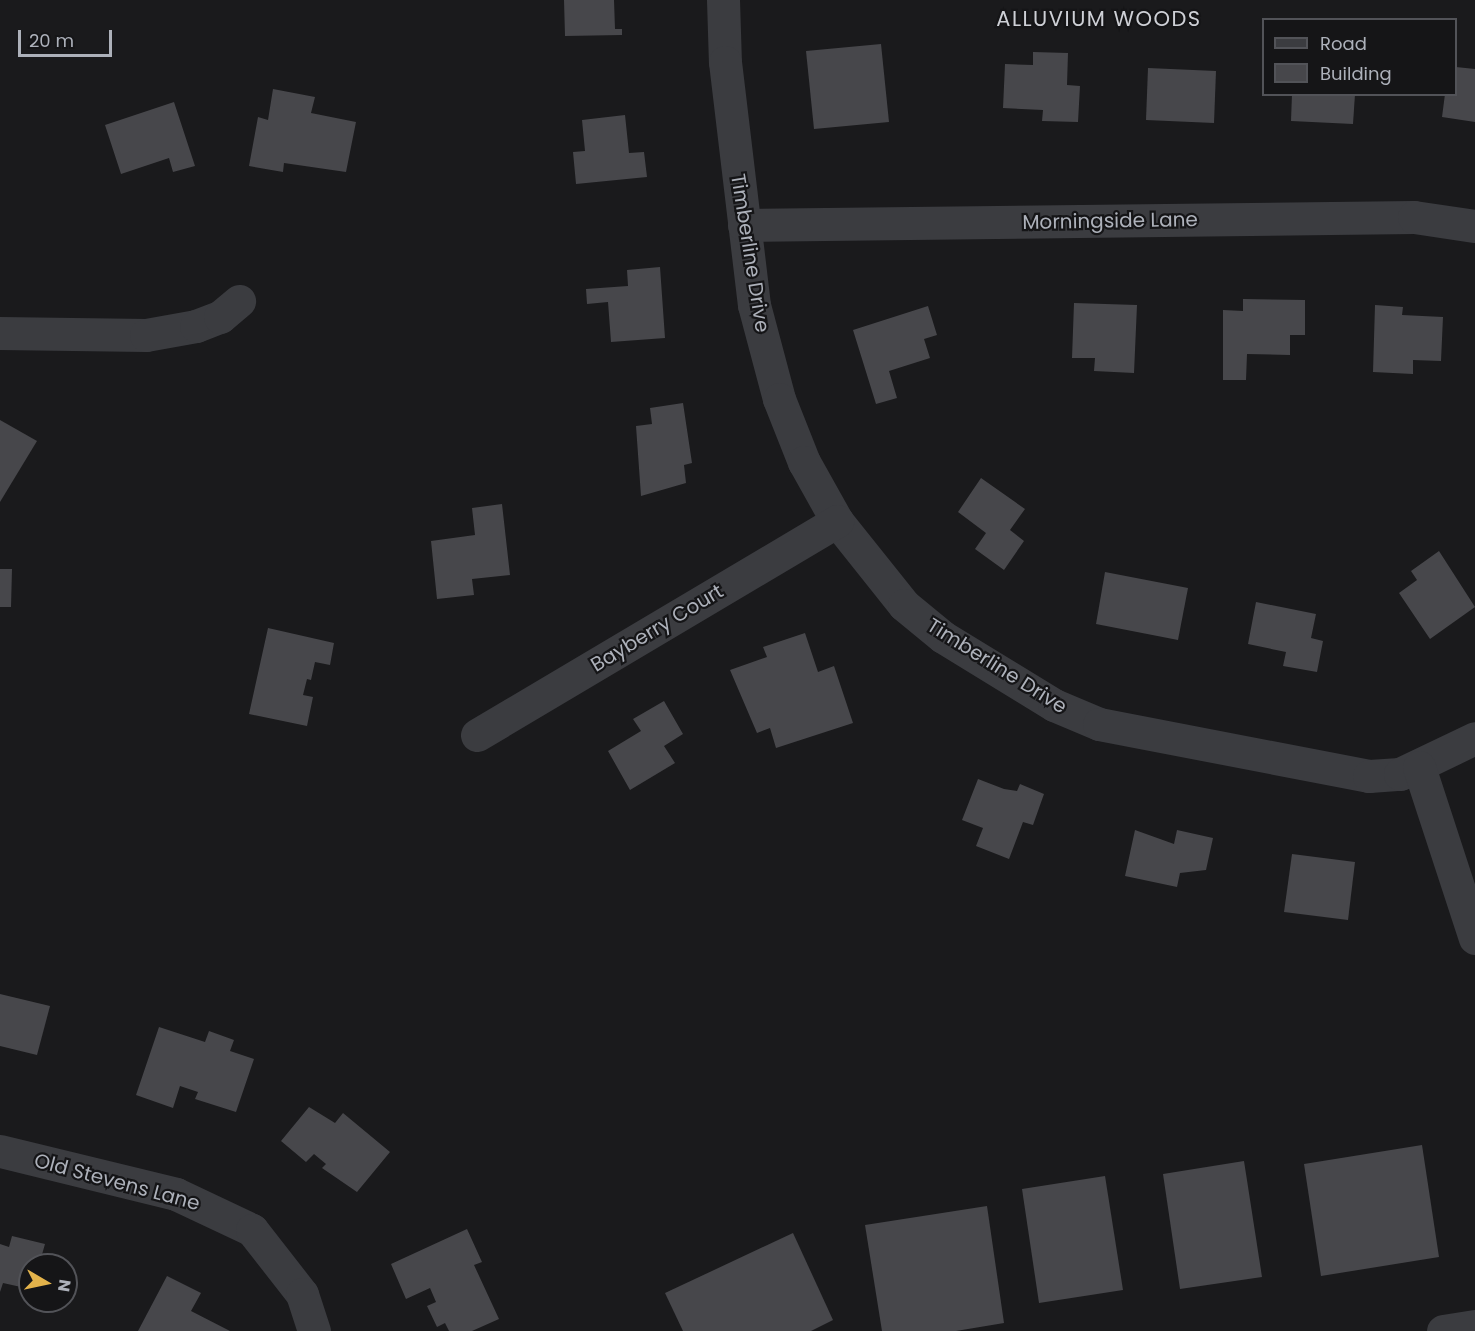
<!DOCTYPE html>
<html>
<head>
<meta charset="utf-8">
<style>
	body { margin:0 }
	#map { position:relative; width:1475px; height:1331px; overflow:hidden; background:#1a1a1c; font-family:Poppins,sans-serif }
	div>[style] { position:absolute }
	.building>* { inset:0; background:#47474b }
	.minor>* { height:33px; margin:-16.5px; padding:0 16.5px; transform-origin:16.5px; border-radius:16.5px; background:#3b3c40 }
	span { translate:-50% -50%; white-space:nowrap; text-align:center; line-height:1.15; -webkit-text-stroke:4.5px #151517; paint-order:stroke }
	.street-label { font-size:20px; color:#adb1ba }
	.neighbourhood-label { font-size:21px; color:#ced0d6; letter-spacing:1.5px }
	.legend { position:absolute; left:1262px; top:18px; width:195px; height:78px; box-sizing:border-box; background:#151517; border:2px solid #525358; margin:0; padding:8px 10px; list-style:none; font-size:18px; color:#adb1ba }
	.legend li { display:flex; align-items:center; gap:12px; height:30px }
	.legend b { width:30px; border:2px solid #525358 }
	.north { position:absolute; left:18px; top:1253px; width:60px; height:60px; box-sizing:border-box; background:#151517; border:2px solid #525358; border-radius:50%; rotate:99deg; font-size:16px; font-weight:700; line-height:24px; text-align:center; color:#adb1ba }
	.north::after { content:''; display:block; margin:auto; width:21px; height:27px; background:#e3b34b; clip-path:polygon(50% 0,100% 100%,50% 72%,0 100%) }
	.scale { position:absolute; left:18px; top:30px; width:94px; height:27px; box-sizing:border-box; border:3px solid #adb1ba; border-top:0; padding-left:8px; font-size:18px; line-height:21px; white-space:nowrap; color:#adb1ba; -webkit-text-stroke:4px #151517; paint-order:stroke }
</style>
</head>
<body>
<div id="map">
	<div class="building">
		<i style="clip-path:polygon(564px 0,614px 0,615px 29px,622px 29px,622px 35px,565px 36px)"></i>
		<i style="clip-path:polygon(881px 44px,889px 122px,814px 129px,806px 51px)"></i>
		<i style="clip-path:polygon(1033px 52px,1068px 53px,1067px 85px,1080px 86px,1078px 122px,1042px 121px,1043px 110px,1003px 108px,1005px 64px,1033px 65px)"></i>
		<i style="clip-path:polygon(1456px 67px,1475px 69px,1475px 122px,1442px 117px,1445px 94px,1456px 94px)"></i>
		<i style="clip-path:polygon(1148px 68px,1216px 71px,1214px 123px,1146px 120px)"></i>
		<i style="clip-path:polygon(273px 89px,315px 97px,311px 113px,356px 122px,346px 172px,284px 163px,283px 172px,249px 166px,258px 117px,268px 120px)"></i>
		<i style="clip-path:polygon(1292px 94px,1355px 94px,1353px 124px,1291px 121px)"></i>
		<i style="clip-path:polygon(174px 102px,195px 166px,173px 172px,169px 158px,121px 174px,105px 125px)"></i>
		<i style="clip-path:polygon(625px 115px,629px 153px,644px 152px,647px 177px,576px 184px,573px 152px,585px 151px,582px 120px)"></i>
		<i style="clip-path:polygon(660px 267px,665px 338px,611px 342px,608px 302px,587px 304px,586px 289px,628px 286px,627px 270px)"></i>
		<i style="clip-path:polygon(1243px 299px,1305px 300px,1305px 335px,1290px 335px,1290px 355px,1247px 354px,1246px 380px,1223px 380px,1223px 310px,1243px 311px)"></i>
		<i style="clip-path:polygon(1074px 303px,1137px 305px,1134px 373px,1094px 371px,1095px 358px,1072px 358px)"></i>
		<i style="clip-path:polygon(1375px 305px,1403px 307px,1402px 315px,1443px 317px,1441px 361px,1413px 360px,1413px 374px,1373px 372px)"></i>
		<i style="clip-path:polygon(928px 306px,937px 335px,924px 339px,930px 358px,889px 371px,897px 398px,876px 404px,853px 330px)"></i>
		<i style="clip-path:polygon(683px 403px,692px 463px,684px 465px,686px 483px,641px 496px,636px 426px,652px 424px,650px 408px)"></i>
		<i style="clip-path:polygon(0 420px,37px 441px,0 502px)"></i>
		<i style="clip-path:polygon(981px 478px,1025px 509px,1010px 530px,1024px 541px,1004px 570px,975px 549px,986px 533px,958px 512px)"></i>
		<i style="clip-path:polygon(502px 504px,510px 575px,472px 579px,474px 595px,437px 599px,431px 541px,475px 535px,472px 508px)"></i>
		<i style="clip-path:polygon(1439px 551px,1475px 607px,1430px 639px,1399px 593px,1417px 580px,1411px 571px)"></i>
		<i style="clip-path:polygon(0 569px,12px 569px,11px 607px,0 607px)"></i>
		<i style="clip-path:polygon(1105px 572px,1188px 588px,1178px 640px,1096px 624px)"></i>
		<i style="clip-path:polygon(1256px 602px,1316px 614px,1311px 638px,1323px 641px,1317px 672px,1283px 666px,1286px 652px,1248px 644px)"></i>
		<i style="clip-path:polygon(268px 628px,334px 643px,330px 665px,315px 662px,311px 680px,307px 679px,303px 695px,313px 697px,307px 726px,249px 714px)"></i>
		<i style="clip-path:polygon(805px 633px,818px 672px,834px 666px,853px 723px,776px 748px,770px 728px,757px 733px,730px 670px,767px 657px,763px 647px)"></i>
		<i style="clip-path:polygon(664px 701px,683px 734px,664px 746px,675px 763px,630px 790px,608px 751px,641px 731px,633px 719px)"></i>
		<i style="clip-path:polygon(978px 779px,1004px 789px,1017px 791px,1020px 784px,1044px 794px,1033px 825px,1023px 822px,1009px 859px,976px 846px,983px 828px,962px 820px)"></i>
		<i style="clip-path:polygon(1135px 830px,1174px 844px,1177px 830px,1213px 838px,1206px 870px,1180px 873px,1177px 887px,1125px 876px)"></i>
		<i style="clip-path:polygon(1292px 854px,1355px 862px,1348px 920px,1284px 912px)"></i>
		<i style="clip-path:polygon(0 994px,50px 1006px,37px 1055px,0 1046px)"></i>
		<i style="clip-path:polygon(159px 1027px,205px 1042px,209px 1031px,234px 1040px,230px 1051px,254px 1059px,236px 1112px,195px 1099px,198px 1092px,180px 1086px,173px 1108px,136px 1095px)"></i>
		<i style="clip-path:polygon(309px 1107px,335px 1123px,343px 1113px,390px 1152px,357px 1192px,322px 1168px,326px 1164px,314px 1154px,306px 1162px,281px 1141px)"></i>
		<i style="clip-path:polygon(1422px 1145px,1439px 1257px,1321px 1276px,1304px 1164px)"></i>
		<i style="clip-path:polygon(1244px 1161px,1262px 1277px,1180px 1289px,1163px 1174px)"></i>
		<i style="clip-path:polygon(1105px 1176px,1123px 1290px,1039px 1303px,1022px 1189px)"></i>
		<i style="clip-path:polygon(987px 1206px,1004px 1323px,956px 1331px,882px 1331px,865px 1225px)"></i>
		<i style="clip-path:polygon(467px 1229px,482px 1262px,474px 1265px,499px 1319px,472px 1331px,449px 1331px,445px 1323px,437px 1327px,427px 1306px,436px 1302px,430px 1288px,406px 1299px,391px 1264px)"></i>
		<i style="clip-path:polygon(793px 1233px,833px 1320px,811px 1331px,683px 1331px,665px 1293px)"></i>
		<i style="clip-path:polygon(12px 1236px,45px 1244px,39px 1265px,30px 1265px,21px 1287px,3px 1283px,0 1292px,0 1244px,9px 1247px)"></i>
		<i style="clip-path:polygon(167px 1276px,201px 1293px,191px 1311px,230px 1331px,138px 1331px)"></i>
	</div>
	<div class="minor">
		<i style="left:723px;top:0;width:62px;rotate:88.2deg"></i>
		<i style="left:725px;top:62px;width:245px;rotate:83.2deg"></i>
		<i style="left:754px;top:305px;width:97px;rotate:75.1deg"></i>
		<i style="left:779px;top:399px;width:68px;rotate:68.4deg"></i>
		<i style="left:804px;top:462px;width:68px;rotate:60.8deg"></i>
		<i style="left:837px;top:521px;width:107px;rotate:51.4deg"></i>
		<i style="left:904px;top:605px;width:50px;rotate:39.4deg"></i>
		<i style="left:943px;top:637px;width:130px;rotate:31.5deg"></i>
		<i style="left:1054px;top:705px;width:49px;rotate:22.9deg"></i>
		<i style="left:1099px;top:724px;width:275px;rotate:10.9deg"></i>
		<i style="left:1369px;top:776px;width:31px;rotate:-4deg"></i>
		<i style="left:1400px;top:774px;width:83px;rotate:-25.6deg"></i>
		<i style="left:744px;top:225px;width:670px;rotate:-0.68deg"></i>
		<i style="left:1414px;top:217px;width:62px;rotate:8.4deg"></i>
		<i style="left:0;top:333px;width:146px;rotate:0.8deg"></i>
		<i style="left:146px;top:335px;width:51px;rotate:-10.2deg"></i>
		<i style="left:196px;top:326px;width:26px;rotate:-21deg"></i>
		<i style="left:220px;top:317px;width:25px;rotate:-40deg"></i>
		<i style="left:477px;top:735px;width:419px;rotate:-30.7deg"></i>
		<i style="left:1419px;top:767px;width:180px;rotate:71.9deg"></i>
		<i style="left:0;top:1151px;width:181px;rotate:13.7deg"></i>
		<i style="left:176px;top:1194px;width:84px;rotate:25.3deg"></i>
		<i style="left:252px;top:1230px;width:81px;rotate:52deg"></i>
		<i style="left:302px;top:1294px;width:39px;rotate:72deg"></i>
		<i style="left:1443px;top:1331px;width:32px;rotate:-9deg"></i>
	</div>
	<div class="street-label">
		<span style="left:1110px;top:221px;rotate:-1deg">Morningside Lane</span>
		<span style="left:750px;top:253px;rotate:81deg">Timberline Drive</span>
		<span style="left:657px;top:628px;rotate:-31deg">Bayberry Court</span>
		<span style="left:997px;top:666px;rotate:32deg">Timberline Drive</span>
		<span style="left:117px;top:1182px;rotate:15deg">Old Stevens Lane</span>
	</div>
	<div class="neighbourhood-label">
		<span style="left:1099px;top:19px">ALLUVIUM WOODS</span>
	</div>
	<ul class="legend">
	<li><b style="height:8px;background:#3b3c40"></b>Road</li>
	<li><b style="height:16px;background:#47474b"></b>Building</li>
	</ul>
	<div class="north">N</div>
	<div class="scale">20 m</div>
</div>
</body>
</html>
